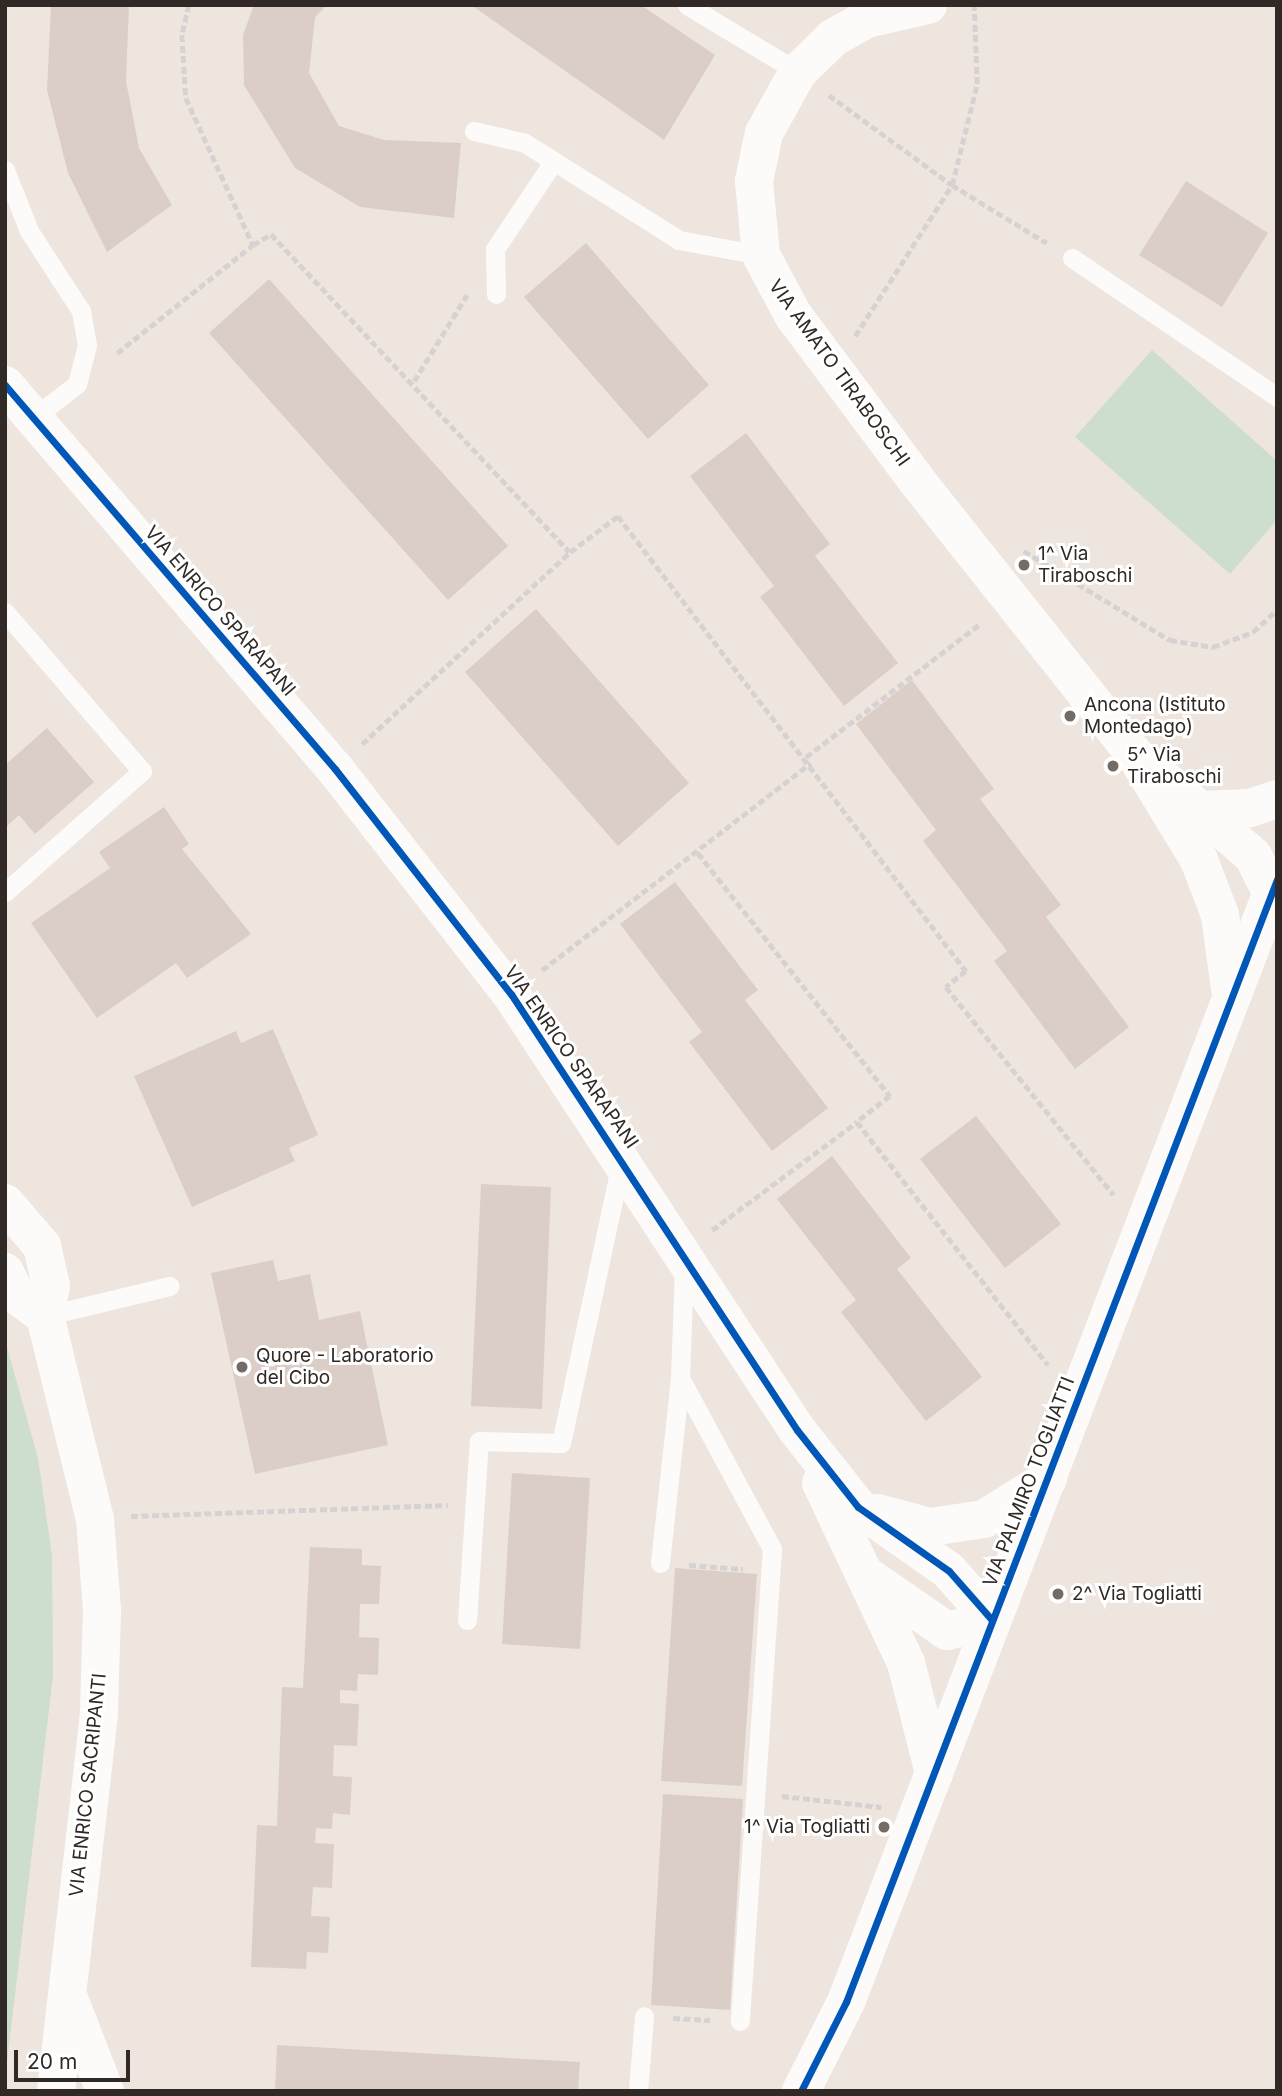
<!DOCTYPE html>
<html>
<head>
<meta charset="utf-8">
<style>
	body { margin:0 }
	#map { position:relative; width:1282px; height:2096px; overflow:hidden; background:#efe5df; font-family:Inter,sans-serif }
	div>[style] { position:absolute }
	.green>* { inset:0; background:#cdddce }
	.building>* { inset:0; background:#dbcec6 }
	.path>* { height:4.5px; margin-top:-2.25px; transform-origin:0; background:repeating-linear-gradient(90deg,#d6d2d1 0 7px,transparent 0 10.5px) }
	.service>* { height:19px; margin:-9.5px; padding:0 9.5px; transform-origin:9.5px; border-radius:9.5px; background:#fdfbfa }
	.minor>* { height:38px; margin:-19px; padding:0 19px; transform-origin:19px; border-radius:19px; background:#fdfbfa }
	.tertiary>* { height:38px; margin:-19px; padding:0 19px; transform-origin:19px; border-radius:19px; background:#fdfbfa }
	.cycleway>* { height:7px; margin:-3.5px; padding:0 3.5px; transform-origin:3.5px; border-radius:3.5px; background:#0057b8 }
	.dots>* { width:19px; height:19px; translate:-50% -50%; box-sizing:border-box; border:4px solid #fff; border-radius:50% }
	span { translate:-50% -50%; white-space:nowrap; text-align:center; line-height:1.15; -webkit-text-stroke:6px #fff; paint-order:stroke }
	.street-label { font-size:19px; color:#302925 }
	.poi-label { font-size:19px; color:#302925 }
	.left { translate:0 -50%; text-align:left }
	.right { translate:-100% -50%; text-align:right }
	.frame { position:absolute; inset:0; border:7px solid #302925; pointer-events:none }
	.scale { position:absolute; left:14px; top:2050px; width:116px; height:32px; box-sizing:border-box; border:4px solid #302925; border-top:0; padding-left:9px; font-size:21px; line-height:24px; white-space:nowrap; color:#302925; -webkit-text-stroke:5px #fff; paint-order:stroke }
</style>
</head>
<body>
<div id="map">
	<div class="green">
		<i style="clip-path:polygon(1152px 350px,1277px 461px,1277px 520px,1230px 574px,1075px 437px)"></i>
		<i style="clip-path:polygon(5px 1340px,38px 1458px,52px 1556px,53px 1676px,5px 2079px)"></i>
	</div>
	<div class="building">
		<i style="clip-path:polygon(51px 5px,129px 5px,126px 81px,139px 148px,172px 205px,107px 252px,68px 173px,47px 90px)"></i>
		<i style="clip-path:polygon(254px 5px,327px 5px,315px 17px,309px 73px,339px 126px,384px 140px,461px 143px,454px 218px,360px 207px,295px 168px,244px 85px,243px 35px)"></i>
		<i style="clip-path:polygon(471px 5px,641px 5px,715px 55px,664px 140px)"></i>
		<i style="clip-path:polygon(1186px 181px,1268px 233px,1222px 307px,1139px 255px)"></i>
		<i style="clip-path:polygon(586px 243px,709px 385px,648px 439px,524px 297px)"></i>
		<i style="clip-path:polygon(269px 279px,508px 546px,448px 600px,209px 333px)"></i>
		<i style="clip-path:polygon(746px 433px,830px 544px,815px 556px,898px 663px,844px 706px,760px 597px,774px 586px,690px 476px)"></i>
		<i style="clip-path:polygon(536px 609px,689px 783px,618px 846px,465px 672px)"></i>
		<i style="clip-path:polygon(912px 680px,994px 789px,980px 799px,1061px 905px,1046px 917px,1129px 1027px,1075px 1069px,994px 961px,1007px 951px,923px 841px,936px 830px,856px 724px)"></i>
		<i style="clip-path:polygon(47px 728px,94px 782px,35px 834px,19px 815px,5px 828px,5px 765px)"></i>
		<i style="clip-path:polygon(164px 807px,189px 844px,182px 849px,251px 934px,187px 978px,176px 963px,97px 1018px,31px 923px,110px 868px,99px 852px)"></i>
		<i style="clip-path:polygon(675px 882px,758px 990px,745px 1000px,828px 1108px,772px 1151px,689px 1042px,702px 1032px,620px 924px)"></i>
		<i style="clip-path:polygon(273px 1029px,318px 1135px,289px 1148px,295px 1161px,192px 1207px,134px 1076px,236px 1031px,241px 1043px)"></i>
		<i style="clip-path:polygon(976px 1116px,1061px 1224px,1005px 1268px,920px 1159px)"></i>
		<i style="clip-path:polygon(832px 1156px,911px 1258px,897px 1269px,982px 1377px,926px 1421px,841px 1312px,856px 1300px,777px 1199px)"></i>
		<i style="clip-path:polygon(481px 1184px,551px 1187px,542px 1409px,471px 1406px)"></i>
		<i style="clip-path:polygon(273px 1260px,278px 1281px,310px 1274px,319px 1320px,360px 1311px,388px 1445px,255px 1474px,211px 1273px)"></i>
		<i style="clip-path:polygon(512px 1473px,590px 1478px,580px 1649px,502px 1644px)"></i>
		<i style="clip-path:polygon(310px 1547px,362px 1549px,362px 1565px,381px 1566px,379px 1604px,360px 1604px,359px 1637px,379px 1638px,378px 1675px,358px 1674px,357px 1691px,340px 1690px,340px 1703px,359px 1704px,357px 1746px,334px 1745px,333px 1776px,352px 1777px,350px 1815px,333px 1813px,332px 1829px,316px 1828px,315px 1843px,334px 1844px,332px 1888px,313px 1887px,311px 1916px,330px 1917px,328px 1953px,307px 1952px,306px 1969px,251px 1967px,257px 1825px,277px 1826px,282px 1687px,303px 1688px)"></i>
		<i style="clip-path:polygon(675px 1568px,757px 1574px,742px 1786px,661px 1781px)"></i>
		<i style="clip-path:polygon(663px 1794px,743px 1799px,730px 2010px,651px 2005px)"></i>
		<i style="clip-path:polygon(277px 2045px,580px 2062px,578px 2091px,275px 2091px)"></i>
	</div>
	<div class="path">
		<i style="left:189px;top:5px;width:31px;rotate:103deg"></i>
		<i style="left:182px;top:35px;width:63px;rotate:86.4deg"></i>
		<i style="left:186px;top:98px;width:162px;rotate:65.5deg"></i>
		<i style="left:253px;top:245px;width:21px;rotate:-31deg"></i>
		<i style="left:271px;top:234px;width:436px;rotate:46.8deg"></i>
		<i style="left:570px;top:552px;width:60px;rotate:-36.9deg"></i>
		<i style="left:618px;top:516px;width:573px;rotate:52.59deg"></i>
		<i style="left:966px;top:971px;width:26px;rotate:141deg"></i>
		<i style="left:946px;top:987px;width:267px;rotate:51.1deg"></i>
		<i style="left:829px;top:95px;width:152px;rotate:36.2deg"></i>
		<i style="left:952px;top:185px;width:111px;rotate:31.4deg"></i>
		<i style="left:855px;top:336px;width:179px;rotate:-57.3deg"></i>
		<i style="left:952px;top:185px;width:104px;rotate:-76.1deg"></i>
		<i style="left:977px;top:84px;width:79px;rotate:-92.2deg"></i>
		<i style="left:117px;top:353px;width:174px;rotate:-38.5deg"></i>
		<i style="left:414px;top:381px;width:101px;rotate:-58.4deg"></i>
		<i style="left:1024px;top:551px;width:171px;rotate:31.4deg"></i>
		<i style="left:1170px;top:640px;width:44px;rotate:9.2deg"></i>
		<i style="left:1213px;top:647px;width:43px;rotate:-20.6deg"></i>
		<i style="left:1253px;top:632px;width:33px;rotate:-43deg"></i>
		<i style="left:362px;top:744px;width:283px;rotate:-42.7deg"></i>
		<i style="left:806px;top:757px;width:220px;rotate:-37.4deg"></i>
		<i style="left:698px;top:853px;width:310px;rotate:51.7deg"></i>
		<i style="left:890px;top:1096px;width:42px;rotate:141.8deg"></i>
		<i style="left:857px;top:1122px;width:309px;rotate:51.8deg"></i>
		<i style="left:542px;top:970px;width:339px;rotate:-37.6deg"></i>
		<i style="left:712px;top:1230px;width:181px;rotate:-36.7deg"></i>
		<i style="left:131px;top:1516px;width:317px;rotate:-2deg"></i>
		<i style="left:689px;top:1565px;width:54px;rotate:4.2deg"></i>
		<i style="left:782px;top:1796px;width:100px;rotate:6.3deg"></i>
		<i style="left:673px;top:2018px;width:37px;rotate:3deg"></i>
	</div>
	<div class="service">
		<i style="left:687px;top:5px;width:130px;rotate:31.1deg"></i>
		<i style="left:474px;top:131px;width:52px;rotate:13.2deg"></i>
		<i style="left:525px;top:143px;width:182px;rotate:32.2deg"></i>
		<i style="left:679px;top:240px;width:83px;rotate:10.4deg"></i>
		<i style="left:5px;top:170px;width:66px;rotate:68.5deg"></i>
		<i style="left:29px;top:231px;width:95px;rotate:57deg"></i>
		<i style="left:81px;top:311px;width:35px;rotate:80deg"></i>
		<i style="left:87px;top:345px;width:40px;rotate:104.4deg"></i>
		<i style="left:77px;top:384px;width:56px;rotate:142.3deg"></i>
		<i style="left:1072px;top:258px;width:248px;rotate:34.1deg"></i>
		<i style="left:496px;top:294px;width:45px;rotate:-91.3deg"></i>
		<i style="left:495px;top:249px;width:105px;rotate:-56.3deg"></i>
		<i style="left:5px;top:612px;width:210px;rotate:49.3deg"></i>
		<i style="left:142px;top:771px;width:183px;rotate:138.5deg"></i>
		<i style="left:45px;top:1316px;width:128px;rotate:-13.6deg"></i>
		<i style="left:680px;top:1378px;width:194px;rotate:61.7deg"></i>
		<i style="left:772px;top:1549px;width:473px;rotate:93.9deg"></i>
		<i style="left:660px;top:1563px;width:186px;rotate:-83.8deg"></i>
		<i style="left:680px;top:1378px;width:111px;rotate:-87.9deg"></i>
		<i style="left:467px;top:1620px;width:179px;rotate:-86.2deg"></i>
		<i style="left:479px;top:1441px;width:82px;rotate:1.4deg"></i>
		<i style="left:561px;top:1443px;width:285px;rotate:-77.9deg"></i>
		<i style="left:638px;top:2091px;width:75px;rotate:-85.4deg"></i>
	</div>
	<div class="minor">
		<i style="left:928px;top:5px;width:63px;rotate:167.1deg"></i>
		<i style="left:867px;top:19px;width:39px;rotate:151deg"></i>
		<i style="left:833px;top:38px;width:49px;rotate:135.8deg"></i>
		<i style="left:798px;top:72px;width:70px;rotate:119.1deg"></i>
		<i style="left:764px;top:133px;width:49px;rotate:101.8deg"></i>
		<i style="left:754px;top:181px;width:74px;rotate:84.6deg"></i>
		<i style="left:761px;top:255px;width:68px;rotate:61.9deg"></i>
		<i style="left:793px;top:315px;width:207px;rotate:53.2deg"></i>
		<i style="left:917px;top:481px;width:354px;rotate:51.5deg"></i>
		<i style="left:1137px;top:758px;width:119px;rotate:58.7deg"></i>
		<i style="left:1199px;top:860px;width:59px;rotate:69.1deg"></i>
		<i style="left:1220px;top:915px;width:75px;rotate:82.3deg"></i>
		<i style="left:5px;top:385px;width:506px;rotate:49.33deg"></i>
		<i style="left:335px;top:769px;width:286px;rotate:52deg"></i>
		<i style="left:511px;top:994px;width:521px;rotate:56.74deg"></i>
		<i style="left:797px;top:1430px;width:98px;rotate:51.6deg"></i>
		<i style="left:858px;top:1507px;width:111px;rotate:35.1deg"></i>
		<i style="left:949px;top:1571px;width:65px;rotate:48.7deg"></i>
		<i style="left:1158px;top:774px;width:125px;rotate:40.8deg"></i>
		<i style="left:1253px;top:856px;width:40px;rotate:63.4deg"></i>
		<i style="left:1202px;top:810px;width:48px;rotate:-2.4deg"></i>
		<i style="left:1250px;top:808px;width:28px;rotate:-18deg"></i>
		<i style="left:821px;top:1483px;width:199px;rotate:64.7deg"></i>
		<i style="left:906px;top:1663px;width:114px;rotate:75.7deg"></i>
		<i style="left:878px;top:1513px;width:54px;rotate:15.1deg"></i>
		<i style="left:930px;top:1527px;width:55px;rotate:-8.4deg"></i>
		<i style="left:984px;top:1519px;width:75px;rotate:-32deg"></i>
		<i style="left:869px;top:1577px;width:95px;rotate:34.7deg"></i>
		<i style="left:947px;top:1631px;width:46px;rotate:-13.7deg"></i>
		<i style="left:68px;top:1996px;width:102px;rotate:68.7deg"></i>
		<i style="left:801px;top:2091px;width:100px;rotate:-63.2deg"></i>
		<i style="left:846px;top:2002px;width:1203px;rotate:-69deg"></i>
	</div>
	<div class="tertiary">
		<i style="left:5px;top:1203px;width:57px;rotate:49.3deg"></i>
		<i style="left:42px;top:1246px;width:41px;rotate:77.3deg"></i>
		<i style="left:51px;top:1286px;width:31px;rotate:101deg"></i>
		<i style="left:45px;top:1316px;width:209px;rotate:76.2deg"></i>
		<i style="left:95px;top:1519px;width:91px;rotate:85.6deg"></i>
		<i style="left:102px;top:1610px;width:104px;rotate:91.7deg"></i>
		<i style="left:99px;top:1714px;width:379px;rotate:96.5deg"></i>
		<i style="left:5px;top:1272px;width:25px;rotate:64deg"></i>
		<i style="left:16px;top:1295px;width:36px;rotate:36deg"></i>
	</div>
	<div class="cycleway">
		<i style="left:5px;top:385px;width:506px;rotate:49.33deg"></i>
		<i style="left:335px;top:769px;width:286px;rotate:52deg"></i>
		<i style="left:511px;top:994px;width:521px;rotate:56.74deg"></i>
		<i style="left:797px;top:1430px;width:98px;rotate:51.6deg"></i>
		<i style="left:858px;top:1507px;width:111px;rotate:35.1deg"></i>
		<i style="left:949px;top:1571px;width:65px;rotate:48.7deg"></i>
		<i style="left:801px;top:2091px;width:100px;rotate:-63.2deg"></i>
		<i style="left:846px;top:2002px;width:1203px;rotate:-69deg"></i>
	</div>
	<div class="dots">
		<i style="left:1024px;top:565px;background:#736b66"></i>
		<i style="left:1070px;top:716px;background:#736b66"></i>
		<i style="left:1113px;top:766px;background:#736b66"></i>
		<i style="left:242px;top:1367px;background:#736b66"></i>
		<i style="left:1058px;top:1594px;background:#736b66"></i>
		<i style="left:884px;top:1827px;background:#736b66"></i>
	</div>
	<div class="street-label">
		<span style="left:839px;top:373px;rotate:54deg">VIA AMATO TIRABOSCHI</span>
		<span style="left:220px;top:611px;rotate:49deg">VIA ENRICO SPARAPANI</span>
		<span style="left:571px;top:1057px;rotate:55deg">VIA ENRICO SPARAPANI</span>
		<span style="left:1029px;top:1482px;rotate:-69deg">VIA PALMIRO TOGLIATTI</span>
		<span style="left:88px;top:1785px;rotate:-84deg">VIA ENRICO SACRIPANTI</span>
	</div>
	<div class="poi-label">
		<span class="left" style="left:1038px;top:565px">1^ Via<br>Tiraboschi</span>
		<span class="left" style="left:1084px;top:716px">Ancona (Istituto<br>Montedago)</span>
		<span class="left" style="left:1127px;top:766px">5^ Via<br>Tiraboschi</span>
		<span class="left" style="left:256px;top:1367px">Quore - Laboratorio<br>del Cibo</span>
		<span class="left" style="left:1072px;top:1594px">2^ Via Togliatti</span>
		<span class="right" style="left:870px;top:1827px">1^ Via Togliatti</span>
	</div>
	<div class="frame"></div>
	<div class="scale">20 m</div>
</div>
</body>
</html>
